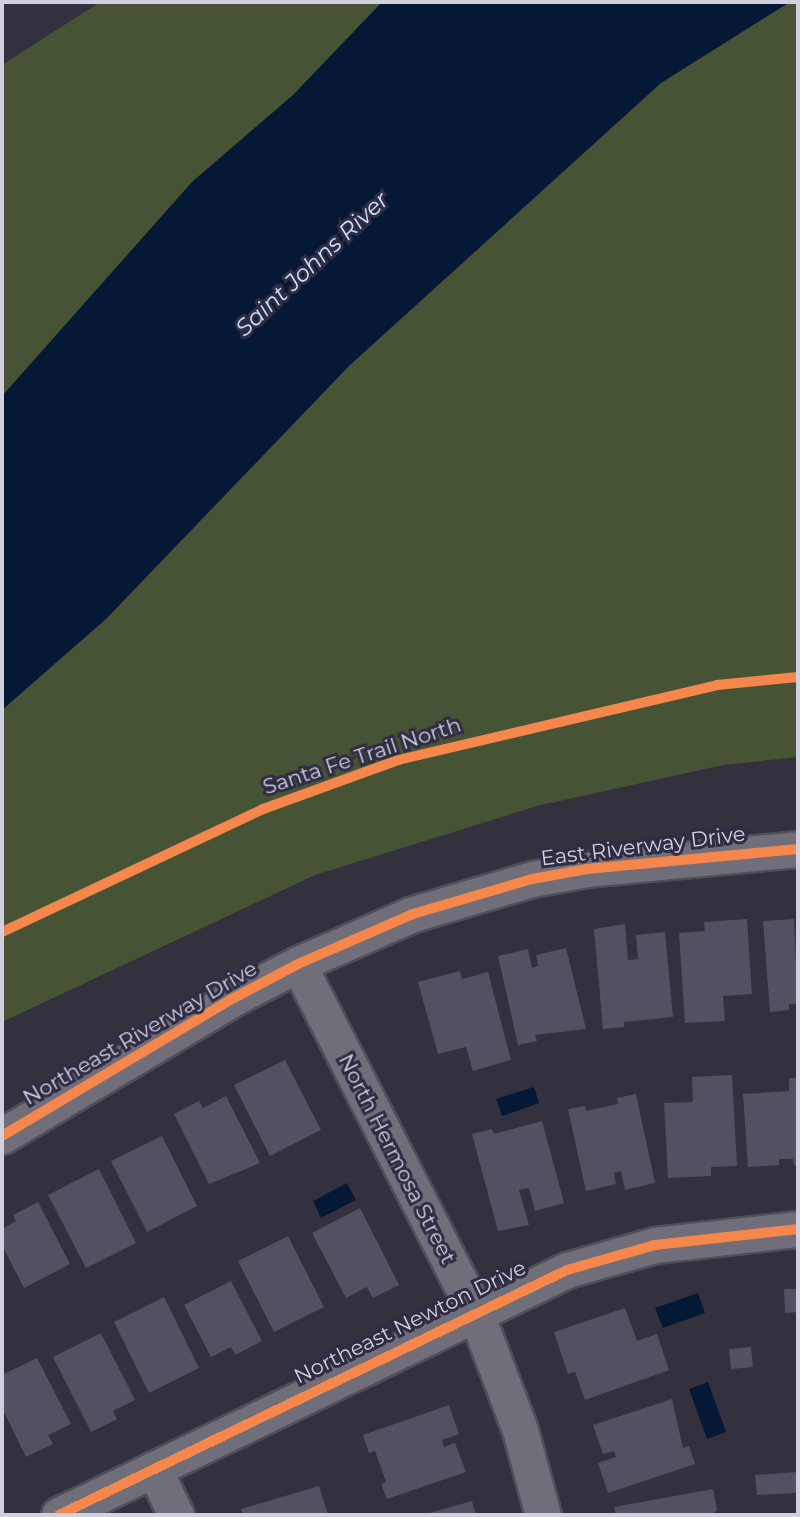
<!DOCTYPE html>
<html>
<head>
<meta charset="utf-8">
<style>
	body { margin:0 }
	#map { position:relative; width:800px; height:1517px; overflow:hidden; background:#33313e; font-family:Montserrat,sans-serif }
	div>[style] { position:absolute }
	.green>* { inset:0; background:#465334 }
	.water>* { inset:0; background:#051836 }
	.building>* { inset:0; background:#535061 }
	.roads { filter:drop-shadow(2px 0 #4f4e59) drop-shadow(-2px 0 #4f4e59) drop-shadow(0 2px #4f4e59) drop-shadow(0 -2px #4f4e59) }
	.minor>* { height:35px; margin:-17.5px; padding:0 17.5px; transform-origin:17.5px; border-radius:17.5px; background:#6f6e79 }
	.cycleway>* { height:10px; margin:-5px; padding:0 5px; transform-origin:5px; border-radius:5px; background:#f5874c }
	span { translate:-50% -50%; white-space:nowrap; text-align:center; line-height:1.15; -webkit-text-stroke:6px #2f2c43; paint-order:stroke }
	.street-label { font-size:21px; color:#d1d0de }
	.water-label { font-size:23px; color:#cae1fe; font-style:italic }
	.frame { position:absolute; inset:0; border:4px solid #d1d0de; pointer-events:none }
</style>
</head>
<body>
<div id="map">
	<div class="green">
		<i style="clip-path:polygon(100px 2px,798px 2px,798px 757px,723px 765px,537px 806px,315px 875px,2px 1022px,2px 65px)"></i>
	</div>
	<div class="water">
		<i style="clip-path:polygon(382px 2px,790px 2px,661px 83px,349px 366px,106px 619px,2px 710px,2px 396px,192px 182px,293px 95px)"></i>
		<i style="clip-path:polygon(534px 1087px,539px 1103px,502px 1116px,496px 1099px)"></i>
		<i style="clip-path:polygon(347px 1183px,356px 1200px,321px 1218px,313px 1201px)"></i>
		<i style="clip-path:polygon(698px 1293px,705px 1313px,663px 1328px,655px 1308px)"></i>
		<i style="clip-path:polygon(708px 1382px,726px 1432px,707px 1439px,689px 1389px)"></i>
	</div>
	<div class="building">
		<i style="clip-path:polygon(747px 919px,752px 994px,723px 996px,725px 1021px,685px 1023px,679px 933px,705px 931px,704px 922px)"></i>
		<i style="clip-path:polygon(794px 919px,798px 1004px,789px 1004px,789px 1010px,770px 1012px,763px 921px)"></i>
		<i style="clip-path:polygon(625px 924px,628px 960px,638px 959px,636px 935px,665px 932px,673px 1017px,624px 1022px,624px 1027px,603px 1029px,594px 929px)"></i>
		<i style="clip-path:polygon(566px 948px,586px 1029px,535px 1035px,537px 1041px,518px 1045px,498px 956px,528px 949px,532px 968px,538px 966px,536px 955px)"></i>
		<i style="clip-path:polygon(460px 971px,462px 979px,488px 972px,511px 1060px,473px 1071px,466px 1047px,438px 1054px,418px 982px)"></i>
		<i style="clip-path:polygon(285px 1060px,321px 1130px,270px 1156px,234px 1085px)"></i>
		<i style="clip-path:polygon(732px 1075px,737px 1166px,711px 1167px,711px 1176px,668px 1178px,664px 1103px,693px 1102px,692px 1077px)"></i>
		<i style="clip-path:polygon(789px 1078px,798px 1078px,798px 1165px,794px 1165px,793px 1159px,779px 1159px,779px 1165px,748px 1167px,743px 1094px,789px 1091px)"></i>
		<i style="clip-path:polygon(636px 1094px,655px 1183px,625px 1190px,621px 1171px,614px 1173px,616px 1184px,586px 1191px,568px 1109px,585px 1106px,586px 1111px,618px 1104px,617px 1098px)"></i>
		<i style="clip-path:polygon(226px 1096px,260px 1163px,209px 1184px,174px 1114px,199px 1101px,203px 1108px)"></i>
		<i style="clip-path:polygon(542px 1121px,564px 1203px,535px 1211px,529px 1188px,519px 1190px,529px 1225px,498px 1231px,472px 1134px,492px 1129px,494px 1134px)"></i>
		<i style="clip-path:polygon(162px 1136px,197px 1206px,147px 1232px,111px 1161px)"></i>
		<i style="clip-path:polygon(99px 1169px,136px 1243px,86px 1268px,48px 1195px)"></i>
		<i style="clip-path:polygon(38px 1202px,70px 1264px,24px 1288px,2px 1245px,2px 1229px,16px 1221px,13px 1215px)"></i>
		<i style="clip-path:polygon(360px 1208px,399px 1285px,373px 1298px,367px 1287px,346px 1298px,312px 1233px)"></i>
		<i style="clip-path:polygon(288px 1236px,324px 1307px,274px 1332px,238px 1261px)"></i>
		<i style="clip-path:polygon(231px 1281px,262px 1341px,235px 1355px,231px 1347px,211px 1357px,184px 1305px)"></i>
		<i style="clip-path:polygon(784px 1289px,798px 1289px,798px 1312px,785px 1313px)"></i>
		<i style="clip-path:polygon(164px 1297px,199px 1368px,149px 1393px,114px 1322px)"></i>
		<i style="clip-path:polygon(625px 1308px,637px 1341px,657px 1334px,669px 1370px,585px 1400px,575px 1372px,568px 1374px,554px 1332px)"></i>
		<i style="clip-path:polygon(101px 1333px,135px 1400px,113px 1411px,117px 1419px,91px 1432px,53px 1357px)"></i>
		<i style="clip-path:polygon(751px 1347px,753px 1367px,731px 1369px,729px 1349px)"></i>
		<i style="clip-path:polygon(37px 1358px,71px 1424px,48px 1435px,53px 1444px,26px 1457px,2px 1408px,2px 1375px)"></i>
		<i style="clip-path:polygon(672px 1399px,683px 1448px,689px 1446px,695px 1464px,608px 1493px,598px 1463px,616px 1457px,614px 1451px,603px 1454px,593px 1425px)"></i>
		<i style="clip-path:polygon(449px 1405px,459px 1434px,442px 1440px,444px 1447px,455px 1443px,466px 1472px,387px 1499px,381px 1484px,386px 1482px,375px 1451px,369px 1453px,363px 1435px)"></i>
		<i style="clip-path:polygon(798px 1472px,798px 1499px,796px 1493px,757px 1495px,755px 1475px)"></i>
		<i style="clip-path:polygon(319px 1486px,328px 1515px,243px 1515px,241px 1509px)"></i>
		<i style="clip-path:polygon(713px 1489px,717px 1510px,712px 1515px,616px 1515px,614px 1507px)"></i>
		<i style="clip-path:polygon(472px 1501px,476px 1515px,426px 1515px,426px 1514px)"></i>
	</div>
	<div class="roads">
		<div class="minor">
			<i style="left:298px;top:964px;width:390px;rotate:63deg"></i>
			<i style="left:475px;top:1311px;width:127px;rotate:69.3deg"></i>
			<i style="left:520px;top:1430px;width:88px;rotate:74.9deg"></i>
			<i style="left:2px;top:1136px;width:265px;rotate:-30.8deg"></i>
			<i style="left:230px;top:1000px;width:77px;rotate:-27.9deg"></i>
			<i style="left:298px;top:964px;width:125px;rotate:-23.5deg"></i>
			<i style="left:413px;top:914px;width:124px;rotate:-16.4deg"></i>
			<i style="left:532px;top:879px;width:56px;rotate:-10.3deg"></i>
			<i style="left:587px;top:869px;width:212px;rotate:-5.4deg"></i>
			<i style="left:154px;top:1469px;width:51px;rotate:64.4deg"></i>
			<i style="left:59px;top:1515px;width:564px;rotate:-25.75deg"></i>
			<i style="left:567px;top:1270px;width:91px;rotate:-15.9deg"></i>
			<i style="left:655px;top:1245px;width:144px;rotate:-6.4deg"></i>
		</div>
	</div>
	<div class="cycleway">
		<i style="left:2px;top:932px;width:289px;rotate:-25.2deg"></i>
		<i style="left:263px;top:809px;width:144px;rotate:-19.9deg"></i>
		<i style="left:398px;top:760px;width:328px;rotate:-13.2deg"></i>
		<i style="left:717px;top:685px;width:81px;rotate:-5.6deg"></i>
		<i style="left:2px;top:1136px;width:265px;rotate:-30.8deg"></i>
		<i style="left:230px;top:1000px;width:77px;rotate:-27.9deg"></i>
		<i style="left:298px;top:964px;width:125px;rotate:-23.5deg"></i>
		<i style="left:413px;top:914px;width:124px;rotate:-16.4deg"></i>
		<i style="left:532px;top:879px;width:56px;rotate:-10.3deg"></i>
		<i style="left:587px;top:869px;width:212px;rotate:-5.4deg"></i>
		<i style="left:59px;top:1515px;width:564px;rotate:-25.75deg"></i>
		<i style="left:567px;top:1270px;width:91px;rotate:-15.9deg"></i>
		<i style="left:655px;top:1245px;width:144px;rotate:-6.4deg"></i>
	</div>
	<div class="street-label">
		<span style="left:362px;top:756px;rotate:-18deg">Santa Fe Trail North</span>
		<span style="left:643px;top:846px;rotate:-7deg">East Riverway Drive</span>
		<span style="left:140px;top:1033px;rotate:-30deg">Northeast Riverway Drive</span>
		<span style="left:397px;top:1159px;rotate:63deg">North Hermosa Street</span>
		<span style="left:410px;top:1322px;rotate:-26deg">Northeast Newton Drive</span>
	</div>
	<div class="water-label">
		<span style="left:312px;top:264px;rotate:-43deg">Saint Johns River</span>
	</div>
	<div class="frame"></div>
</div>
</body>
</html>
